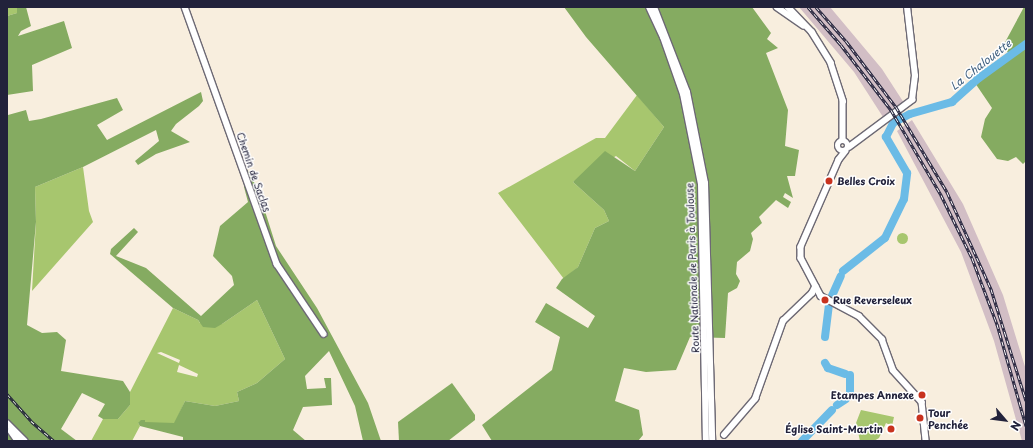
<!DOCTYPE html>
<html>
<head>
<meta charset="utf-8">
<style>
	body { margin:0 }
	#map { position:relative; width:1033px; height:448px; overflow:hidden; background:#f8eede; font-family:"Playpen Sans",sans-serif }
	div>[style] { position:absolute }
	.industrial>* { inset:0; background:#d2bec5 }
	.green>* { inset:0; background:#a7c66e }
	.round { border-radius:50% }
	.forest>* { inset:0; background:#85ab61 }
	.river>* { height:8px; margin:-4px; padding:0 4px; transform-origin:4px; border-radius:4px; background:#6bbbe6 }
	.roads { filter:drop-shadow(1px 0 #6d6974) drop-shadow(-1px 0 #6d6974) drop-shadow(0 1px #6d6974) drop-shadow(0 -1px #6d6974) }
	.secondary>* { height:5.5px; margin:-2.75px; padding:0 2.75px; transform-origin:2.75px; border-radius:2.75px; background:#fff }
	.secondary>.ring { margin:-2.75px; padding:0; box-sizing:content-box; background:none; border:5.5px solid #fff; border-radius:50% }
	.primary>* { height:6px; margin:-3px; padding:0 3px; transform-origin:3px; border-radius:3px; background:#fff }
	.rail>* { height:3px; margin-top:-1.5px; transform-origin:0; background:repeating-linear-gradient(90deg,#fff 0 4.5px,#22223b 0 9px); box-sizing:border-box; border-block:1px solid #22223b }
	.dots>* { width:11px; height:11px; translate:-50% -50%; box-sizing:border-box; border:2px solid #fff; border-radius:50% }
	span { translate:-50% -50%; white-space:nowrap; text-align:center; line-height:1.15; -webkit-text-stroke:3px #fff; paint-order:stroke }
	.street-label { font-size:10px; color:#22223b }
	.poi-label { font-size:10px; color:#22223b; font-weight:700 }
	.left { translate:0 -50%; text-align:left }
	.right { translate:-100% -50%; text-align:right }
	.water-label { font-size:11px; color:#3f5f7f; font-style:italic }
	.frame { position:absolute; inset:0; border:8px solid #22223b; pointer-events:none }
	.north { position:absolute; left:985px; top:400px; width:40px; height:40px; -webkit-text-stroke:3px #fff; paint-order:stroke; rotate:118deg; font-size:11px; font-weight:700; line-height:16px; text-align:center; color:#22223b }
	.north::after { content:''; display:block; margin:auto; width:14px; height:18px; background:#22223b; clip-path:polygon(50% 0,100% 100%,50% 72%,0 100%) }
</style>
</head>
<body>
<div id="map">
	<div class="industrial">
		<i style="clip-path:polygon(799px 7px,830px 7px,882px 69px,904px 103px,883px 117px,854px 72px)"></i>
		<i style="clip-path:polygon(912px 120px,963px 204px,1003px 295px,1026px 370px,1026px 441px,1022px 441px,994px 341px,961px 252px,897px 131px)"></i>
	</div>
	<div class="green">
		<i style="clip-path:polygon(7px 7px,17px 7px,17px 13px,7px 16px)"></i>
		<i style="clip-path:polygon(637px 95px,664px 127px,635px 171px,616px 156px,573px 182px,604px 210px,609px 221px,595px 228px,578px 267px,564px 279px,498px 193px,596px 138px,605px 138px)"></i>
		<i style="clip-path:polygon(83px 167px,89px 211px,93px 222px,32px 291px,36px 222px,35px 187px)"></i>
		<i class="round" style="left:896.5px;top:232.5px;width:11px;height:11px"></i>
		<i style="clip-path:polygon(evenodd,257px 300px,285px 359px,257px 383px,237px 392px,239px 401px,215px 406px,185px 401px,175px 423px,138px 423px,140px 426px,132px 441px,91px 441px,103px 419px,118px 419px,130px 405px,130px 392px,173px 308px,198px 320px,200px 323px,222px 324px,257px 300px,161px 352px,180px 360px,179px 363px,157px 353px,161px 352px,257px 300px,179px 365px,198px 374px,197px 377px,177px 372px,179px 365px)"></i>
		<i style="clip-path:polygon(861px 410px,894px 417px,892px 426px,886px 423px,879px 438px,874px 441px,860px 441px,856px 423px)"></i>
	</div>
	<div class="forest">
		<i style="clip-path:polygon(17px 7px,26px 7px,31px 26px,21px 31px,18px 36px,64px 21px,72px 48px,32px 65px,33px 91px,7px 95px,7px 16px,17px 13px)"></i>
		<i style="clip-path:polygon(564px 7px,752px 7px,771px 33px,767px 39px,778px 48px,766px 53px,788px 110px,785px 146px,799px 150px,795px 176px,787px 176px,793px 198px,785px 193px,783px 197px,791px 202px,788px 208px,776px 200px,759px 217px,762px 223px,751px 233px,753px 239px,750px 251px,737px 262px,736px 274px,740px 281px,737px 288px,728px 293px,725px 338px,690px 337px,676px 370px,646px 372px,624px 368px,615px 401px,639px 410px,643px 435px,638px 441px,492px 441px,482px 425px,552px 370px,560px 337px,535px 322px,546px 303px,588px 328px,595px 316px,556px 288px,562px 279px,578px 267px,595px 228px,609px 221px,604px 210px,573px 182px,605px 151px,635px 171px,664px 127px,586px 37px)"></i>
		<i style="clip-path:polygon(1024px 7px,1026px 7px,1026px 161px,1023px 164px,1016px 157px,1008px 161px,997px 159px,981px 137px,985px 119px,992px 108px,973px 80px,1009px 54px,1003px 46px)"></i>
		<i style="clip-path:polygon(201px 92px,203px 101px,199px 106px,176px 124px,171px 131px,190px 142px,156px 154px,138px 165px,135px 161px,159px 141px,156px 130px,83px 167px,35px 187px,36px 222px,27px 325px,42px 333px,57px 332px,66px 340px,61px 371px,123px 381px,130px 392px,130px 405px,118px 419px,103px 419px,98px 416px,105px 404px,82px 393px,61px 429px,77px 441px,7px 441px,7px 112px,8px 115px,26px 110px,29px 121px,41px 119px,117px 98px,123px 110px,97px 125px,107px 140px)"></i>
		<i style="clip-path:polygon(243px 162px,258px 189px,276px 246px,317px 308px,368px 403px,381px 441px,363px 441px,355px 406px,329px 351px,305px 376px,307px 389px,326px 388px,324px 378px,331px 378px,332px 405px,303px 407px,293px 430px,306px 441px,183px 441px,183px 437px,140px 426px,138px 423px,141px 420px,145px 420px,145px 422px,174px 423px,185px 401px,215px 406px,239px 401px,237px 392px,257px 383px,285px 359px,257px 300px,222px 324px,215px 328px,203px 327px,198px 320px,173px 308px,110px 254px,111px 249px,134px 228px,138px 232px,116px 256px,146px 268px,201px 316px,234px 285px,232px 276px,213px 256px,220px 226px,248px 202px,244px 187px)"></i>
		<i style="clip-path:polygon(452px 383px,475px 415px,475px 420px,448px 441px,399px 441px,398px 422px)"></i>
	</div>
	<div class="river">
		<i style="left:843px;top:271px;width:53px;rotate:-38.2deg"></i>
		<i style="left:885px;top:238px;width:43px;rotate:-64deg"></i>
		<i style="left:904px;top:199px;width:26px;rotate:-83deg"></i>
		<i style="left:907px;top:173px;width:42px;rotate:-120.3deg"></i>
		<i style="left:886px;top:137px;width:16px;rotate:-63deg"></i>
		<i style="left:893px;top:123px;width:19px;rotate:-28deg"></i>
		<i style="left:910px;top:114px;width:44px;rotate:-15.9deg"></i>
		<i style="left:952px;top:102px;width:36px;rotate:-42deg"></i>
		<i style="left:979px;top:78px;width:58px;rotate:-35.9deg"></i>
		<i style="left:831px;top:298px;width:24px;rotate:-66deg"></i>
		<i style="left:825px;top:337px;width:33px;rotate:-83deg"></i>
		<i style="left:825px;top:363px;width:6px;rotate:59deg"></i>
		<i style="left:828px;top:368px;width:18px;rotate:19deg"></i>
		<i style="left:850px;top:391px;width:16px;rotate:-90deg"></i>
		<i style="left:837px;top:405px;width:11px;rotate:-34deg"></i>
		<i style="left:802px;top:441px;width:43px;rotate:-45.9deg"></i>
	</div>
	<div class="roads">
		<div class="secondary">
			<i style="left:185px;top:7px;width:273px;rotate:70.3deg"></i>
			<i style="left:277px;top:264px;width:84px;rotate:56.1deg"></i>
			<i style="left:777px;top:7px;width:32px;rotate:35deg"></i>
			<i style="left:788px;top:7px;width:35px;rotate:46deg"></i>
			<i style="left:812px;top:32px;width:36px;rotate:58deg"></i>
			<i style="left:831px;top:63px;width:40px;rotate:72deg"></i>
			<i style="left:843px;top:101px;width:39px;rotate:90deg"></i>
			<i class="ring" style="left:837.5px;top:140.5px;width:5.5px;height:5.5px"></i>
			<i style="left:849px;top:147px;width:79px;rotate:-36.7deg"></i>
			<i style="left:912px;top:100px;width:24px;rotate:-83deg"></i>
			<i style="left:915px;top:76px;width:69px;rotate:-96.6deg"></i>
			<i style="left:846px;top:151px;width:11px;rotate:128deg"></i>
			<i style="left:839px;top:160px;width:95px;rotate:113.6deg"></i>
			<i style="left:801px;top:247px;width:11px;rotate:90deg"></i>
			<i style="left:801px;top:258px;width:43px;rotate:62.2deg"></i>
			<i style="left:821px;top:296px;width:43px;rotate:27.8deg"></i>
			<i style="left:859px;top:316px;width:33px;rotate:45deg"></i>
			<i style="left:882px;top:339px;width:33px;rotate:70deg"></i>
			<i style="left:893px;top:370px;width:43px;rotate:47.8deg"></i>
			<i style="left:922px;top:402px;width:39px;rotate:84deg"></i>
			<i style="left:7px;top:423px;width:25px;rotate:45deg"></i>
			<i style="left:11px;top:431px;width:12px;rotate:55deg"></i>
			<i style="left:724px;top:435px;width:48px;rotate:-49.3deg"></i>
			<i style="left:755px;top:399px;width:83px;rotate:-70.3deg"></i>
			<i style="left:783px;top:321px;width:40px;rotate:-44deg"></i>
			<i style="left:812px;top:293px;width:7px;rotate:-63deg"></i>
		</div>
		<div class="primary">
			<i style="left:649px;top:7px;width:33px;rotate:65deg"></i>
			<i style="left:663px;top:37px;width:60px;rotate:70.7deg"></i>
			<i style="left:683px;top:94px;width:92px;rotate:78.7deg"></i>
			<i style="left:701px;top:184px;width:257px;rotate:88.9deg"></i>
			<i style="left:654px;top:7px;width:91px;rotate:68.8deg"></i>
			<i style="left:687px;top:92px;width:93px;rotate:78.8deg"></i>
			<i style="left:705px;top:183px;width:258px;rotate:88.4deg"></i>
		</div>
	</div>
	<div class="rail">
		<i style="left:808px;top:7px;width:50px;rotate:49deg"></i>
		<i style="left:841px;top:45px;width:82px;rotate:52.4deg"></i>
		<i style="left:891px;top:110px;width:99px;rotate:59.5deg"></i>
		<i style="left:941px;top:195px;width:70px;rotate:63.8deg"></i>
		<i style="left:972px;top:258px;width:71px;rotate:69.3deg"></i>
		<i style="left:997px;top:324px;width:106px;rotate:74.1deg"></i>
		<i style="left:816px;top:7px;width:45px;rotate:48.6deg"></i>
		<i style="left:846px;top:41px;width:83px;rotate:52.9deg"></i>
		<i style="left:896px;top:107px;width:99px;rotate:59deg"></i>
		<i style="left:947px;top:192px;width:107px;rotate:65.6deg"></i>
		<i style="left:991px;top:289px;width:117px;rotate:72.6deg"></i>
		<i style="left:7px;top:394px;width:36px;rotate:48deg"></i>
		<i style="left:31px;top:421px;width:30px;rotate:41deg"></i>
	</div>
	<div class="dots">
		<i style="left:829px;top:181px;background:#c8321e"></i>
		<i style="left:825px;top:300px;background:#c8321e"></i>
		<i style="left:922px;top:395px;background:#c8321e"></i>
		<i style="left:920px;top:418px;background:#c8321e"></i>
		<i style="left:891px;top:429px;background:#c8321e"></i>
	</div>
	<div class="street-label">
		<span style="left:254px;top:172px;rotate:71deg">Chemin de Saclas</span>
		<span style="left:692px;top:268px;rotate:-92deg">Route Nationale de Paris à Toulouse</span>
	</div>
	<div class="poi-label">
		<span class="left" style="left:837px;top:181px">Belles Croix</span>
		<span class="left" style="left:833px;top:300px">Rue Reverseleux</span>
		<span class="right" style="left:914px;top:395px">Etampes Annexe</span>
		<span class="left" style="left:928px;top:418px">Tour<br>Penchée</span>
		<span class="right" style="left:883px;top:429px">Église Saint-Martin</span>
	</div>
	<div class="water-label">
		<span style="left:981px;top:65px;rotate:-38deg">La Chalouette</span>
	</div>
	<div class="frame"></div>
	<div class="north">N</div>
</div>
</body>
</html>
